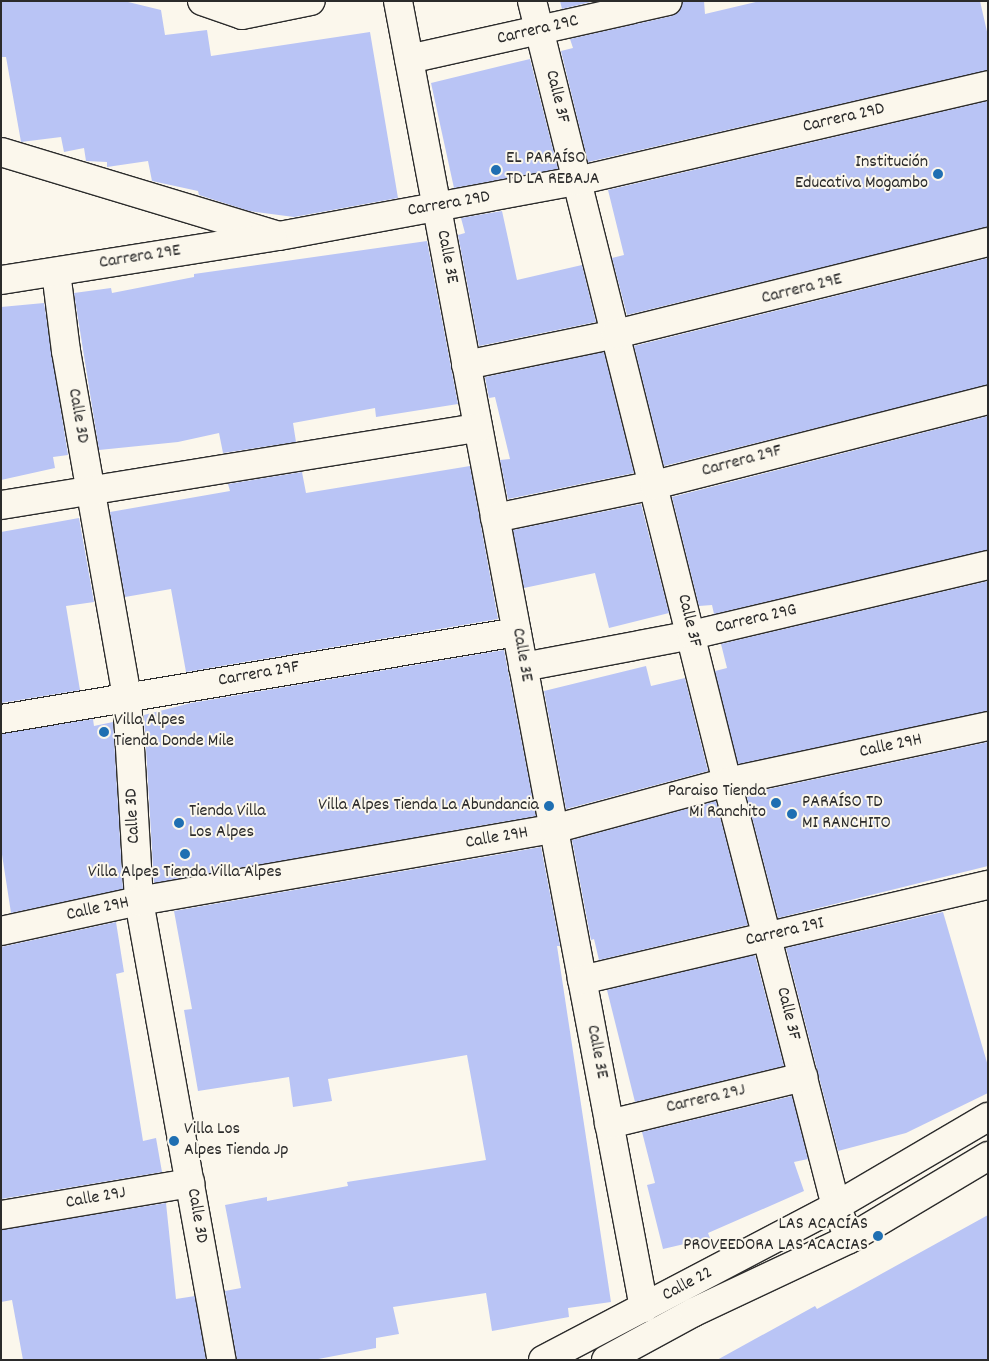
<!DOCTYPE html>
<html>
<head>
<meta charset="utf-8">
<style>
	body { margin:0 }
	#map { position:relative; width:989px; height:1361px; overflow:hidden; background:#fbf7ec; font-family:Dekko,sans-serif }
	div>[style] { position:absolute }
	.building>* { inset:0; background:#b9c4f5 }
	.roads { filter:drop-shadow(1px 0 #2b2b2b) drop-shadow(-1px 0 #2b2b2b) drop-shadow(0 1px #2b2b2b) drop-shadow(0 -1px #2b2b2b) }
	.street>* { height:28px; margin:-14px; padding:0 14px; transform-origin:14px; border-radius:14px; background:#fbf7ec }
	.dots>* { width:14px; height:14px; translate:-50% -50%; box-sizing:border-box; border:2px solid #fbf7ec; border-radius:50% }
	span { translate:-50% -50%; white-space:nowrap; text-align:center; line-height:1.15; -webkit-text-stroke:4px #fbf7ec; paint-order:stroke }
	.street-label { font-size:18px; color:#2b2b2b }
	.poi-label { font-size:18px; color:#2b2b2b }
	.left { translate:0 -50%; text-align:left }
	.right { translate:-100% -50%; text-align:right }
	.frame { position:absolute; inset:0; border:2px solid #2b2b2b; pointer-events:none }
</style>
</head>
<body>
<div id="map">
	<div class="building">
		<i style="clip-path:polygon(1px 1px,124px 1px,161px 10px,165px 35px,207px 30px,211px 56px,370px 32px,398px 198px,294px 217px,249px 211px,199px 195px,198px 191px,152px 181px,148px 161px,107px 167px,107px 162px,86px 161px,84px 148px,64px 152px,61px 137px,21px 142px,6px 57px,1px 57px)"></i>
		<i style="clip-path:polygon(560px 1px,595px 1px,562px 9px)"></i>
		<i style="clip-path:polygon(683px 1px,704px 1px,705px 14px,760px 1px,980px 1px,988px 36px,988px 70px,588px 162px,561px 51px,573px 48px,570px 39px,672px 16px,679px 12px)"></i>
		<i style="clip-path:polygon(530px 59px,558px 169px,454px 188px,431px 83px)"></i>
		<i style="clip-path:polygon(988px 101px,988px 227px,627px 315px,612px 258px,624px 255px,608px 190px)"></i>
		<i style="clip-path:polygon(502px 211px,517px 280px,582px 265px,596px 322px,479px 346px,458px 235px,465px 233px,461px 218px)"></i>
		<i style="clip-path:polygon(427px 241px,458px 404px,376px 417px,375px 408px,293px 423px,296px 442px,223px 453px,219px 433px,178px 442px,99px 450px,74px 293px,111px 288px,112px 293px,194px 277px,194px 274px)"></i>
		<i style="clip-path:polygon(988px 258px,988px 385px,664px 466px,634px 346px)"></i>
		<i style="clip-path:polygon(44px 303px,68px 455px,53px 457px,55px 468px,1px 480px,1px 307px)"></i>
		<i style="clip-path:polygon(604px 352px,634px 473px,508px 499px,500px 460px,510px 459px,495px 397px,489px 398px,485px 377px)"></i>
		<i style="clip-path:polygon(988px 416px,988px 550px,714px 614px,712px 605px,699px 606px,672px 497px)"></i>
		<i style="clip-path:polygon(470px 466px,498px 619px,186px 672px,171px 589px,125px 597px,110px 512px,230px 491px,228px 484px,302px 472px,306px 493px)"></i>
		<i style="clip-path:polygon(641px 504px,669px 613px,609px 628px,595px 573px,524px 588px,513px 530px)"></i>
		<i style="clip-path:polygon(79px 518px,94px 602px,66px 606px,80px 690px,1px 703px,1px 532px)"></i>
		<i style="clip-path:polygon(988px 581px,988px 711px,738px 764px,715px 671px,727px 668px,721px 644px)"></i>
		<i style="clip-path:polygon(504px 650px,536px 816px,154px 883px,144px 715px,191px 703px)"></i>
		<i style="clip-path:polygon(646px 666px,651px 686px,685px 678px,708px 771px,566px 809px,544px 691px)"></i>
		<i style="clip-path:polygon(93px 719px,94px 726px,113px 722px,123px 889px,11px 913px,1px 848px,1px 734px)"></i>
		<i style="clip-path:polygon(988px 742px,988px 866px,778px 918px,746px 794px)"></i>
		<i style="clip-path:polygon(716px 801px,748px 925px,599px 960px,594px 939px,591px 940px,572px 840px)"></i>
		<i style="clip-path:polygon(541px 847px,560px 946px,557px 946px,611px 1302px,568px 1308px,569px 1317px,492px 1331px,486px 1293px,393px 1307px,399px 1334px,376px 1338px,376px 1348px,313px 1360px,237px 1360px,225px 1291px,241px 1288px,225px 1205px,267px 1197px,267px 1201px,348px 1186px,347px 1182px,486px 1160px,467px 1055px,328px 1079px,332px 1101px,293px 1107px,289px 1077px,198px 1091px,184px 1010px,192px 1009px,174px 911px)"></i>
		<i style="clip-path:polygon(943px 912px,988px 1066px,988px 1093px,906px 1133px,838px 1151px,786px 948px)"></i>
		<i style="clip-path:polygon(116px 922px,124px 972px,116px 974px,143px 1141px,156px 1138px,162px 1172px,1px 1199px,1px 947px)"></i>
		<i style="clip-path:polygon(755px 955px,784px 1066px,635px 1102px,607px 990px)"></i>
		<i style="clip-path:polygon(792px 1096px,808px 1159px,794px 1162px,804px 1191px,708px 1233px,710px 1238px,663px 1249px,647px 1185px,655px 1183px,642px 1132px)"></i>
		<i style="clip-path:polygon(166px 1203px,176px 1299px,195px 1296px,206px 1360px,23px 1360px,12px 1300px,1px 1302px,1px 1230px)"></i>
		<i style="clip-path:polygon(988px 1215px,988px 1360px,717px 1360px,815px 1306px,817px 1309px,854px 1289px)"></i>
	</div>
	<div class="roads">
		<div class="street">
			<i style="left:202px;top:1px;width:42px;rotate:19.3deg"></i>
			<i style="left:242px;top:15px;width:70px;rotate:-11.5deg"></i>
			<i style="left:398px;top:1px;width:1330px;rotate:79.34deg"></i>
			<i style="left:532px;top:1px;width:805px;rotate:75.98deg"></i>
			<i style="left:727px;top:782px;width:438px;rotate:75.6deg"></i>
			<i style="left:836px;top:1206px;width:35px;rotate:68deg"></i>
			<i style="left:409px;top:59px;width:265px;rotate:-12.6deg"></i>
			<i style="left:1px;top:152px;width:290px;rotate:16.8deg"></i>
			<i style="left:279px;top:236px;width:303px;rotate:-10.5deg"></i>
			<i style="left:577px;top:181px;width:422px;rotate:-13.1deg"></i>
			<i style="left:56px;top:272px;width:80px;rotate:82.8deg"></i>
			<i style="left:66px;top:351px;width:352px;rotate:80deg"></i>
			<i style="left:127px;top:698px;width:203px;rotate:86.6deg"></i>
			<i style="left:139px;top:901px;width:466px;rotate:79.8deg"></i>
			<i style="left:1px;top:280px;width:275px;rotate:-9deg"></i>
			<i style="left:466px;top:365px;width:153px;rotate:-11.7deg"></i>
			<i style="left:616px;top:334px;width:383px;rotate:-13.9deg"></i>
			<i style="left:1px;top:505px;width:483px;rotate:-9.2deg"></i>
			<i style="left:495px;top:518px;width:162px;rotate:-11.7deg"></i>
			<i style="left:654px;top:485px;width:345px;rotate:-14.3deg"></i>
			<i style="left:523px;top:667px;width:172px;rotate:-10.7deg"></i>
			<i style="left:692px;top:635px;width:304px;rotate:-13.3deg"></i>
			<i style="left:1px;top:719px;width:523px;rotate:-9.57deg"></i>
			<i style="left:1px;top:931px;width:141px;rotate:-12.3deg"></i>
			<i style="left:139px;top:901px;width:420px;rotate:-9.9deg"></i>
			<i style="left:553px;top:829px;width:180px;rotate:-15.1deg"></i>
			<i style="left:727px;top:782px;width:267px;rotate:-12.1deg"></i>
			<i style="left:582px;top:980px;width:417px;rotate:-13.2deg"></i>
			<i style="left:609px;top:1124px;width:200px;rotate:-13.6deg"></i>
			<i style="left:1px;top:1215px;width:192px;rotate:-9.6deg"></i>
			<i style="left:543px;top:1360px;width:331px;rotate:-27.7deg"></i>
			<i style="left:836px;top:1206px;width:176px;rotate:-30.4deg"></i>
			<i style="left:606px;top:1360px;width:100px;rotate:-28.6deg"></i>
			<i style="left:694px;top:1312px;width:171px;rotate:-25.2deg"></i>
			<i style="left:849px;top:1239px;width:162px;rotate:-30.8deg"></i>
		</div>
	</div>
	<div class="dots">
		<i style="left:496px;top:170px;background:#1f6fb2"></i>
		<i style="left:938px;top:174px;background:#1f6fb2"></i>
		<i style="left:104px;top:732px;background:#1f6fb2"></i>
		<i style="left:776px;top:803px;background:#1f6fb2"></i>
		<i style="left:549px;top:806px;background:#1f6fb2"></i>
		<i style="left:792px;top:814px;background:#1f6fb2"></i>
		<i style="left:179px;top:823px;background:#1f6fb2"></i>
		<i style="left:185px;top:854px;background:#1f6fb2"></i>
		<i style="left:174px;top:1141px;background:#1f6fb2"></i>
		<i style="left:878px;top:1236px;background:#1f6fb2"></i>
	</div>
	<div class="street-label">
		<span style="left:538px;top:31px;rotate:-13deg">Carrera 29C</span>
		<span style="left:556px;top:97px;rotate:76deg">Calle 3F</span>
		<span style="left:844px;top:119px;rotate:-13deg">Carrera 29D</span>
		<span style="left:449px;top:205px;rotate:-10deg">Carrera 29D</span>
		<span style="left:446px;top:257px;rotate:79deg">Calle 3E</span>
		<span style="left:140px;top:258px;rotate:-9deg">Carrera 29E</span>
		<span style="left:802px;top:290px;rotate:-14deg">Carrera 29E</span>
		<span style="left:77px;top:416px;rotate:80deg">Calle 3D</span>
		<span style="left:742px;top:462px;rotate:-15deg">Carrera 29F</span>
		<span style="left:756px;top:620px;rotate:-13deg">Carrera 29G</span>
		<span style="left:688px;top:621px;rotate:76deg">Calle 3F</span>
		<span style="left:521px;top:655px;rotate:80deg">Calle 3E</span>
		<span style="left:259px;top:675px;rotate:-10deg">Carrera 29F</span>
		<span style="left:891px;top:747px;rotate:-12deg">Calle 29H</span>
		<span style="left:134px;top:816px;rotate:-93deg">Calle 3D</span>
		<span style="left:497px;top:839px;rotate:-10deg">Calle 29H</span>
		<span style="left:98px;top:910px;rotate:-12deg">Calle 29H</span>
		<span style="left:785px;top:933px;rotate:-13deg">Carrera 29I</span>
		<span style="left:787px;top:1014px;rotate:76deg">Calle 3F</span>
		<span style="left:596px;top:1052px;rotate:79deg">Calle 3E</span>
		<span style="left:706px;top:1100px;rotate:-13deg">Carrera 29J</span>
		<span style="left:96px;top:1199px;rotate:-10deg">Calle 29J</span>
		<span style="left:196px;top:1216px;rotate:80deg">Calle 3D</span>
		<span style="left:688px;top:1285px;rotate:-28deg">Calle 22</span>
	</div>
	<div class="poi-label">
		<span class="left" style="left:506px;top:170px">EL PARAÍSO<br>TD LA REBAJA</span>
		<span class="right" style="left:928px;top:174px">Institución<br>Educativa Mogambo</span>
		<span class="left" style="left:114px;top:732px">Villa Alpes<br>Tienda Donde Mile</span>
		<span class="right" style="left:766px;top:803px">Paraiso Tienda<br>Mi Ranchito</span>
		<span class="left" style="left:802px;top:814px">PARAÍSO TD<br>MI RANCHITO</span>
		<span class="right" style="left:539px;top:806px">Villa Alpes Tienda La Abundancia</span>
		<span class="left" style="left:189px;top:823px">Tienda Villa<br>Los Alpes</span>
		<span style="left:185px;top:873px">Villa Alpes Tienda Villa Alpes</span>
		<span class="left" style="left:184px;top:1141px">Villa Los<br>Alpes Tienda Jp</span>
		<span class="right" style="left:868px;top:1236px">LAS ACACÍAS<br>PROVEEDORA LAS ACACIAS</span>
	</div>
	<div class="frame"></div>
</div>
</body>
</html>
